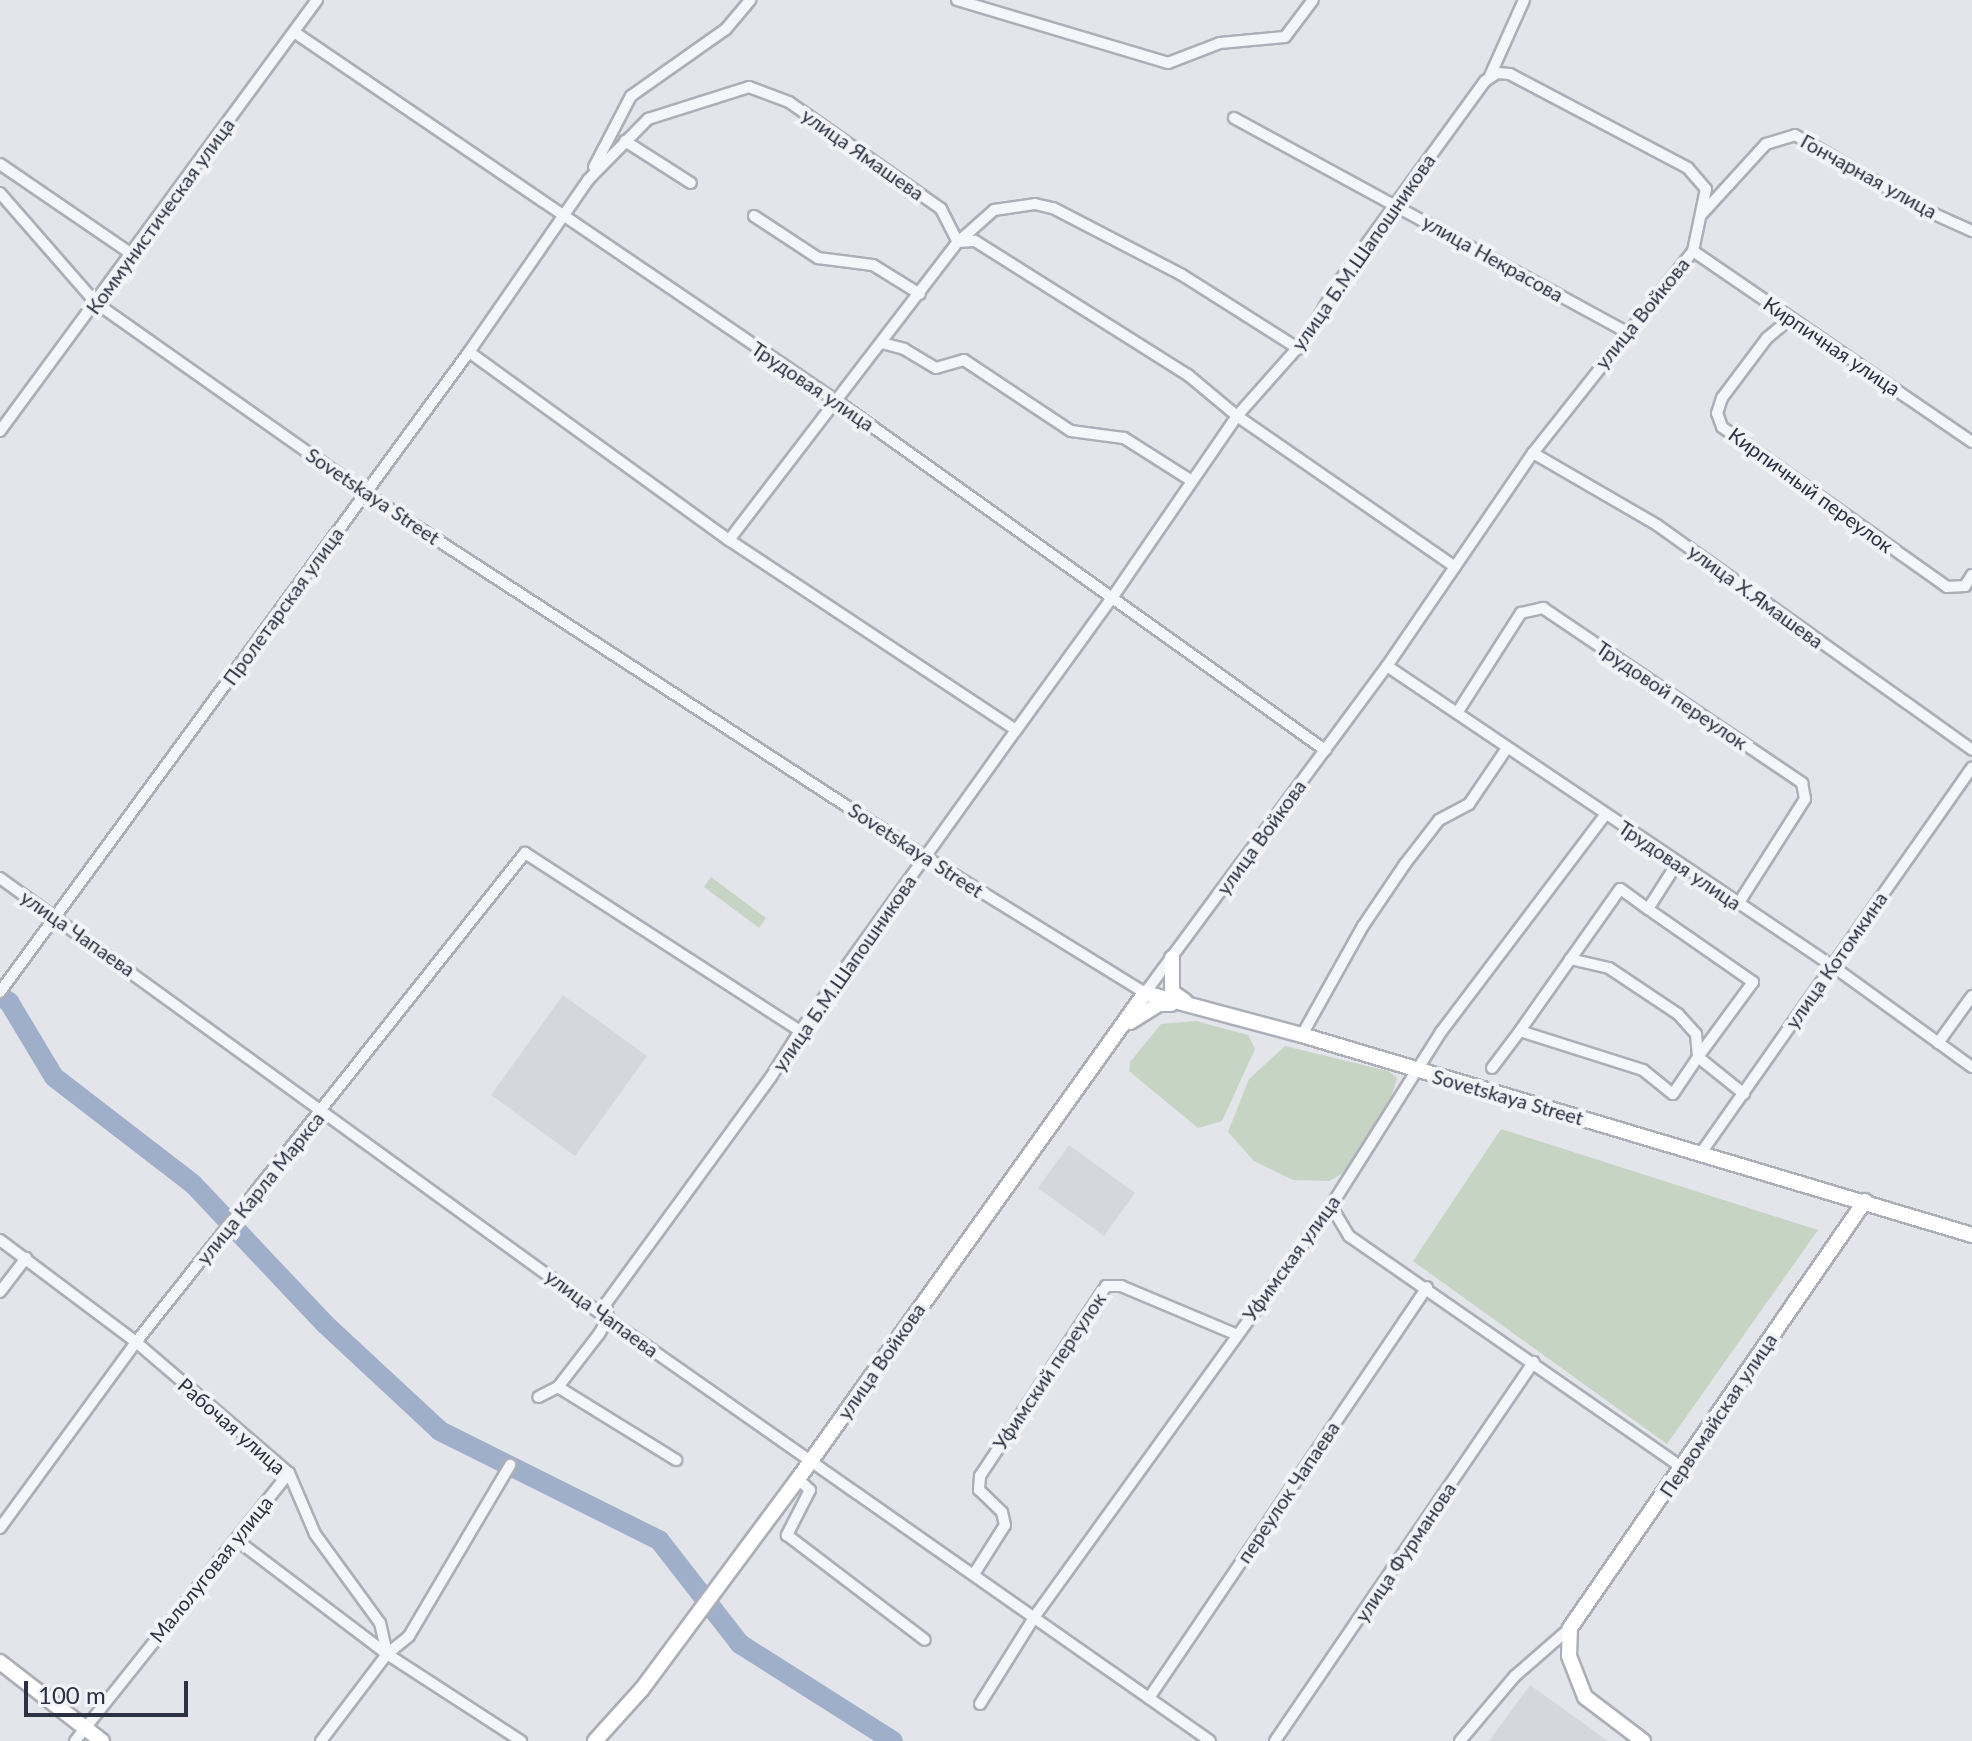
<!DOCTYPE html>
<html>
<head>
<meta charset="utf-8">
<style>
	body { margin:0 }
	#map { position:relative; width:1972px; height:1741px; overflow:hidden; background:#e3e5eb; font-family:Lato,sans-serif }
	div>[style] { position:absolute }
	.built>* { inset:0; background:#d5d7df }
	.green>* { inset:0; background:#c6d4c4 }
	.river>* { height:20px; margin:-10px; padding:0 10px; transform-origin:10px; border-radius:10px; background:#9faec9 }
	.roads { filter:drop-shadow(2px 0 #acafb8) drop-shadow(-2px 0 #acafb8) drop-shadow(0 2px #acafb8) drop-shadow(0 -2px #acafb8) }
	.street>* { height:10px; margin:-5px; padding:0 5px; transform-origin:5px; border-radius:5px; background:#f5f6f9 }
	.secondary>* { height:14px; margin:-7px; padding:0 7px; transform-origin:7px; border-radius:7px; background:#fff }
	span { translate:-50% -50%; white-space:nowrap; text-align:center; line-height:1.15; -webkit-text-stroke:8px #f2f4f8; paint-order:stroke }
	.street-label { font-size:20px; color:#2b3042 }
	.scale { position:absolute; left:24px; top:1681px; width:164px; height:36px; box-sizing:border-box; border:4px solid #2b3042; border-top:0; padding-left:10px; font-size:24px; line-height:28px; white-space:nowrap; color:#2b3042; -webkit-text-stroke:6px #f2f4f8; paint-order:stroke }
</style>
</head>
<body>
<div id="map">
	<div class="built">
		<i style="clip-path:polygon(563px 995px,647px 1056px,575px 1156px,491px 1095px)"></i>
		<i style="clip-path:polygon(1069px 1145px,1135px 1193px,1104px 1236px,1038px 1188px)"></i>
		<i style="clip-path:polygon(1530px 1685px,1608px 1741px,1489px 1741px)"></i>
	</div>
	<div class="green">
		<i style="clip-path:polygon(711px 877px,766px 918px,759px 928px,704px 887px)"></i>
		<i style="clip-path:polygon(1196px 1021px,1248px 1035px,1255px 1049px,1222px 1121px,1198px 1128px,1129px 1071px,1130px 1062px,1161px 1024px)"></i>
		<i style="clip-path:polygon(1285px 1046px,1388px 1071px,1397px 1078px,1390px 1101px,1349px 1170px,1329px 1181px,1293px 1180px,1254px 1161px,1228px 1132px,1249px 1079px)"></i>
		<i style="clip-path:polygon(1501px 1129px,1818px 1230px,1667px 1444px,1413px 1261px)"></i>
	</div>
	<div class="river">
		<i style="left:0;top:996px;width:11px;rotate:34deg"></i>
		<i style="left:9px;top:1002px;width:87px;rotate:59deg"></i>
		<i style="left:54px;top:1077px;width:175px;rotate:37.6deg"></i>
		<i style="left:193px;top:1184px;width:192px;rotate:46.7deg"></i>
		<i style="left:325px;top:1324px;width:157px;rotate:42.9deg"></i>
		<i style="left:440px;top:1431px;width:245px;rotate:26.5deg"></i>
		<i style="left:659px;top:1540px;width:132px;rotate:52.1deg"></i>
		<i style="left:740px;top:1644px;width:181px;rotate:32.4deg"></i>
	</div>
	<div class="roads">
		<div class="street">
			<i style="left:957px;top:0;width:220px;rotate:16.6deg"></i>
			<i style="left:1168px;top:63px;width:56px;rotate:-21deg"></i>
			<i style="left:1220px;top:43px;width:65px;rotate:-5.3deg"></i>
			<i style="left:1285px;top:37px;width:46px;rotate:-52.9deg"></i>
			<i style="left:294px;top:32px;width:658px;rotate:34.22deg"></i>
			<i style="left:838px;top:402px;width:599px;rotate:35.55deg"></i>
			<i style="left:1490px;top:76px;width:83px;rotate:-65.9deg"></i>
			<i style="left:1234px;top:118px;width:445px;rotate:28.6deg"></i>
			<i style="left:625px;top:141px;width:78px;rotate:32.5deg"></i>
			<i style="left:0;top:164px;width:161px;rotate:34.4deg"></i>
			<i style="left:594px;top:167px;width:80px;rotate:-62.5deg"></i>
			<i style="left:631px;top:96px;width:116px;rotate:-35.2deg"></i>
			<i style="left:726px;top:29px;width:38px;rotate:-50deg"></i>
			<i style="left:0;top:193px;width:146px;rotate:48.9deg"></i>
			<i style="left:96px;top:303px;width:329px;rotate:35.2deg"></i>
			<i style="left:365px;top:493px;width:668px;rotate:33.02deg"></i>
			<i style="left:925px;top:857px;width:259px;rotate:31.7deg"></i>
			<i style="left:1145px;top:993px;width:407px;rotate:-53.5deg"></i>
			<i style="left:1387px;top:666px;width:258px;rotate:-55.6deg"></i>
			<i style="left:1533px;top:453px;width:258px;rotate:-51.6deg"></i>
			<i style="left:1693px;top:251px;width:63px;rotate:-78.2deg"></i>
			<i style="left:1706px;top:189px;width:28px;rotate:-131deg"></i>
			<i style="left:1688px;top:168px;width:201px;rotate:-152.2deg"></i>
			<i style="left:1510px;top:74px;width:13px;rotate:-176deg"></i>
			<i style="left:1497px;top:73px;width:14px;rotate:146deg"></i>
			<i style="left:1485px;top:81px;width:250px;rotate:126deg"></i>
			<i style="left:1338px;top:283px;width:61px;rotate:119.5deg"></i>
			<i style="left:1308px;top:336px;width:107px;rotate:131.6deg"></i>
			<i style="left:1237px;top:416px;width:222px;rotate:124.5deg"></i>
			<i style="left:1111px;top:599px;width:162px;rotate:125.9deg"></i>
			<i style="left:1016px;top:730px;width:156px;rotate:125.6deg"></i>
			<i style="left:925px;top:857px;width:214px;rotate:125.7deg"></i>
			<i style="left:800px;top:1031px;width:54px;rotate:122.2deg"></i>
			<i style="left:771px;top:1077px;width:280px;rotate:126.1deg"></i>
			<i style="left:606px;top:1303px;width:16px;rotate:83deg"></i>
			<i style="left:608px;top:1319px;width:17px;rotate:121deg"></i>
			<i style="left:599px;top:1334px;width:67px;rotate:127.7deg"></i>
			<i style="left:558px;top:1387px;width:22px;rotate:153deg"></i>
			<i style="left:1702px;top:214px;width:95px;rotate:-47.6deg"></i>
			<i style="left:1766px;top:144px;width:30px;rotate:-17deg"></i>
			<i style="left:1795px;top:135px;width:148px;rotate:30deg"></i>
			<i style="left:1923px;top:209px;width:54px;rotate:24.2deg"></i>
			<i style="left:754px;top:216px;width:77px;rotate:33.3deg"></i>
			<i style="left:818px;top:258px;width:55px;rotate:7.3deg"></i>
			<i style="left:873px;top:265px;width:55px;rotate:31.7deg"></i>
			<i style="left:1693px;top:251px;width:338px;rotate:34.4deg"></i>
			<i style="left:1791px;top:318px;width:31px;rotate:140deg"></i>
			<i style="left:1767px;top:338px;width:75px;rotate:126.9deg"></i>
			<i style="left:1722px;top:398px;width:16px;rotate:108deg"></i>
			<i style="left:1717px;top:413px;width:15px;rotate:70deg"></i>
			<i style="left:1722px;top:427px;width:276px;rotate:35.4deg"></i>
			<i style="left:1947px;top:587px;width:18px;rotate:-3deg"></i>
			<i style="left:1965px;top:586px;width:13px;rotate:-58deg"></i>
			<i style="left:882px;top:343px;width:23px;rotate:15deg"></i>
			<i style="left:904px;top:349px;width:37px;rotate:31deg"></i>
			<i style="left:936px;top:368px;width:29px;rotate:-16deg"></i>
			<i style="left:964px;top:360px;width:128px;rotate:33.6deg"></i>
			<i style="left:1071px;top:431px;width:53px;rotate:7.5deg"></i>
			<i style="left:1124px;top:438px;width:80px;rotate:32.3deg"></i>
			<i style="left:469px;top:352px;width:321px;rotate:35.9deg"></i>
			<i style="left:729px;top:540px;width:344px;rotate:33.5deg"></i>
			<i style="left:0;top:431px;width:535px;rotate:-53.67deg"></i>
			<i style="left:1533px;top:453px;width:143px;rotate:30.1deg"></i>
			<i style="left:1657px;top:525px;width:387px;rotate:35.5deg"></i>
			<i style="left:729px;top:540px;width:376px;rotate:-52.5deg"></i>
			<i style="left:958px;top:242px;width:48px;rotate:-41.6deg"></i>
			<i style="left:994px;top:210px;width:41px;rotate:-8.3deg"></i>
			<i style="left:1035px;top:204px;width:18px;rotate:13deg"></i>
			<i style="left:1053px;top:208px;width:145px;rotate:27.4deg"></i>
			<i style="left:1182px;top:275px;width:138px;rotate:32.3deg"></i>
			<i style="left:1387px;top:666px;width:535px;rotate:33.96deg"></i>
			<i style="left:1831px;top:965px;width:174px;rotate:35.9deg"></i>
			<i style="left:1457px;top:713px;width:119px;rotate:-57.4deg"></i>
			<i style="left:1521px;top:613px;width:23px;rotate:-13deg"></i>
			<i style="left:1543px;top:608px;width:313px;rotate:34deg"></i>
			<i style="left:1802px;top:783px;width:16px;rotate:79deg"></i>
			<i style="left:1805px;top:799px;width:125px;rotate:122.5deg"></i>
			<i style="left:1676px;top:865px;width:52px;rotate:122.5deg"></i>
			<i style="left:1648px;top:909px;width:34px;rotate:-144deg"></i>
			<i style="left:1620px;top:889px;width:174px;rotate:125.2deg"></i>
			<i style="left:1520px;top:1031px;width:129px;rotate:17.6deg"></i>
			<i style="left:1643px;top:1070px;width:38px;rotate:39deg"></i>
			<i style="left:1673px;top:1094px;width:45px;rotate:-56deg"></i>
			<i style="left:1698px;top:1057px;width:59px;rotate:38.8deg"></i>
			<i style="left:0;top:878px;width:751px;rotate:35.95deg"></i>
			<i style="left:608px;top:1319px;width:735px;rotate:35.03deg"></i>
			<i style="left:1648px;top:909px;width:128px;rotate:34.8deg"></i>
			<i style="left:1753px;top:982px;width:93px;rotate:126.3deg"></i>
			<i style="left:1570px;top:959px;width:40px;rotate:13deg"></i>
			<i style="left:1609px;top:968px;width:83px;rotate:33.7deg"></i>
			<i style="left:1678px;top:1014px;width:27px;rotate:48deg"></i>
			<i style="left:1696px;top:1034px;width:23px;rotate:85deg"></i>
			<i style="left:0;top:992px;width:793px;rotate:-53.77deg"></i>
			<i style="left:469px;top:352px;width:209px;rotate:-55.3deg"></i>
			<i style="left:588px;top:180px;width:86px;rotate:-45.5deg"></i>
			<i style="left:648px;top:119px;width:106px;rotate:-17.6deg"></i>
			<i style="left:749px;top:87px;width:43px;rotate:20.6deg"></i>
			<i style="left:789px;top:102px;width:186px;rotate:35.1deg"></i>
			<i style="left:941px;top:209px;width:37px;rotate:63deg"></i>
			<i style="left:958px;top:242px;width:17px;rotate:-3deg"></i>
			<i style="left:975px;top:241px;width:252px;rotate:32.2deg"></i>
			<i style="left:1188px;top:375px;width:64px;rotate:39.9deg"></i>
			<i style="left:1237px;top:416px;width:265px;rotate:34.7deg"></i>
			<i style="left:1302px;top:1035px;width:125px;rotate:-60.8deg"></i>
			<i style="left:1363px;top:926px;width:75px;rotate:-55.9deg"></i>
			<i style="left:1405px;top:864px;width:56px;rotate:-52.3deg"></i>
			<i style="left:1439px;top:820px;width:34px;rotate:-28deg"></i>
			<i style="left:1469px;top:804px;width:68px;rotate:-55.8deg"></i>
			<i style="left:1938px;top:1043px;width:58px;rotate:-54.1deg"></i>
			<i style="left:1492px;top:1068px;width:46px;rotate:-52.9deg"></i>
			<i style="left:1701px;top:1153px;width:471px;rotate:-54.9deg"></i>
			<i style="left:1331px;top:1206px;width:35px;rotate:59deg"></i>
			<i style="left:1349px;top:1236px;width:407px;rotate:34.8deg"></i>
			<i style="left:0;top:1240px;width:170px;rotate:36.9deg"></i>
			<i style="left:136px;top:1342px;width:201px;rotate:40.6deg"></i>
			<i style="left:289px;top:1473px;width:66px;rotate:66.9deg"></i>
			<i style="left:315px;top:1534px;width:110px;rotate:53.9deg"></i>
			<i style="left:380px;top:1623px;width:32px;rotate:77deg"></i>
			<i style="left:387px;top:1654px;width:160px;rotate:33deg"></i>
			<i style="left:0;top:1292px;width:43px;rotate:-52.6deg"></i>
			<i style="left:558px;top:1387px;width:139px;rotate:31.7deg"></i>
			<i style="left:798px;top:1479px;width:16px;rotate:43deg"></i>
			<i style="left:810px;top:1490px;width:51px;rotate:117.1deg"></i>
			<i style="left:787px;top:1535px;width:173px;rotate:37.3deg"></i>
			<i style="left:0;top:1528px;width:230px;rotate:-53.8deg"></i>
			<i style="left:136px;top:1342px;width:625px;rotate:-51.5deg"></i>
			<i style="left:525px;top:853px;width:328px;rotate:32.9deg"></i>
			<i style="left:238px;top:1541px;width:187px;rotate:37.2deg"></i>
			<i style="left:974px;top:1574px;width:58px;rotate:-57.7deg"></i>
			<i style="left:1005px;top:1525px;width:13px;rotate:-103deg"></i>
			<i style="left:1002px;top:1512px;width:32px;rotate:-136deg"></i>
			<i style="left:979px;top:1490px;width:14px;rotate:-86deg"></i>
			<i style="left:980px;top:1476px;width:228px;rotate:-56.4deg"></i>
			<i style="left:1106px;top:1286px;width:15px"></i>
			<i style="left:1121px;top:1286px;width:124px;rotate:22.8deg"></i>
			<i style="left:1149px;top:1698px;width:496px;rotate:-55.9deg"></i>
			<i style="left:980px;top:1704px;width:104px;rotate:-58deg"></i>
			<i style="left:1035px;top:1616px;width:506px;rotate:-54.17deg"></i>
			<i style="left:1331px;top:1206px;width:206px;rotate:-57.7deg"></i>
			<i style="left:1441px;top:1032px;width:272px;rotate:-52.9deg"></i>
			<i style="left:75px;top:1741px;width:343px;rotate:-51.4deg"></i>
			<i style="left:321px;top:1741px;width:109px;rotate:-52.8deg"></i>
			<i style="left:387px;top:1654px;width:28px;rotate:-39deg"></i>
			<i style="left:409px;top:1636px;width:199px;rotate:-59.4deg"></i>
			<i style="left:1275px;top:1741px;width:459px;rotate:-55.7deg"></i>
			<i style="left:1460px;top:1741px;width:85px;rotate:-49.8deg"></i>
			<i style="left:1515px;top:1676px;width:73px;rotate:-41.1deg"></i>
		</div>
		<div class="secondary">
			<i style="left:1172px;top:958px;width:34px;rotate:90deg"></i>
			<i style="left:1172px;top:992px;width:16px;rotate:35deg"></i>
			<i style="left:1130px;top:1022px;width:34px;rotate:-32deg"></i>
			<i style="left:1159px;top:1004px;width:12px"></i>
			<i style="left:0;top:1662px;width:129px;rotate:37.8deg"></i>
			<i style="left:595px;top:1741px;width:70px;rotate:-47.9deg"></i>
			<i style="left:642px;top:1689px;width:262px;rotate:-53.4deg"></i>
			<i style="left:798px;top:1479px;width:597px;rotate:-54.47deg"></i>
			<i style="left:1145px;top:993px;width:163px;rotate:15deg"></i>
			<i style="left:1302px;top:1035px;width:699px;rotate:16.62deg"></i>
			<i style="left:1643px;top:1741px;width:73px;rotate:-142.8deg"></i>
			<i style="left:1585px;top:1697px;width:44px;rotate:-111.3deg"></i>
			<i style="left:1569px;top:1656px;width:28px;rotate:-88deg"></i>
			<i style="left:1570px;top:1628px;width:519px;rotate:-55.36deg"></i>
		</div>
	</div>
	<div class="street-label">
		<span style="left:863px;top:154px;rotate:35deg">улица Ямашева</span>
		<span style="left:1869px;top:176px;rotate:29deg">Гончарная улица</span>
		<span style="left:160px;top:216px;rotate:-54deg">Коммунистическая улица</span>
		<span style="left:1363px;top:252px;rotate:-55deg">улица Б.М.Шапошникова</span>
		<span style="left:1493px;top:258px;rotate:29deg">улица Некрасова</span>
		<span style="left:1642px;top:313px;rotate:-51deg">улица Войкова</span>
		<span style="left:1832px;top:346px;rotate:34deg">Кирпичная улица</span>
		<span style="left:813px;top:386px;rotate:34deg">Трудовая улица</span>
		<span style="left:1811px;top:490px;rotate:36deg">Кирпичный переулок</span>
		<span style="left:373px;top:496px;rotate:34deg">Sovetskaya Street</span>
		<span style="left:1756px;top:596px;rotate:36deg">улица Х.Ямашева</span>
		<span style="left:283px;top:606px;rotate:-54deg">Пролетарская улица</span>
		<span style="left:1672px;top:695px;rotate:34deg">Трудовой переулок</span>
		<span style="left:1261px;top:837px;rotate:-54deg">улица Войкова</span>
		<span style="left:916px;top:850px;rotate:33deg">Sovetskaya Street</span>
		<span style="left:1680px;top:865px;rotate:34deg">Трудовая улица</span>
		<span style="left:78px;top:933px;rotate:35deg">улица Чапаева</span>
		<span style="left:1836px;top:960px;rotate:-55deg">улица Котомкина</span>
		<span style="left:844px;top:973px;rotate:-55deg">улица Б.М.Шапошникова</span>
		<span style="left:1508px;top:1097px;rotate:16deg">Sovetskaya Street</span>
		<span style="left:260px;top:1188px;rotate:-51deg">улица Карла Маркса</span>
		<span style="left:1291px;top:1258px;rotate:-54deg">Уфимская улица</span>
		<span style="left:602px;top:1313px;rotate:36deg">улица Чапаева</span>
		<span style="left:881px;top:1361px;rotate:-55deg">улица Войкова</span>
		<span style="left:1049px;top:1371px;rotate:-56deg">Уфимский переулок</span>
		<span style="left:1718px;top:1415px;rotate:-56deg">Первомайская улица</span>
		<span style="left:232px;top:1426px;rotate:41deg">Рабочая улица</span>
		<span style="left:1288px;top:1492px;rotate:-56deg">переулок Чапаева</span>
		<span style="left:1405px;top:1552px;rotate:-56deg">улица Фурманова</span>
		<span style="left:211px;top:1569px;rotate:-51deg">Малолуговая улица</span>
	</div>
	<div class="scale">100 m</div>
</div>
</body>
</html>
